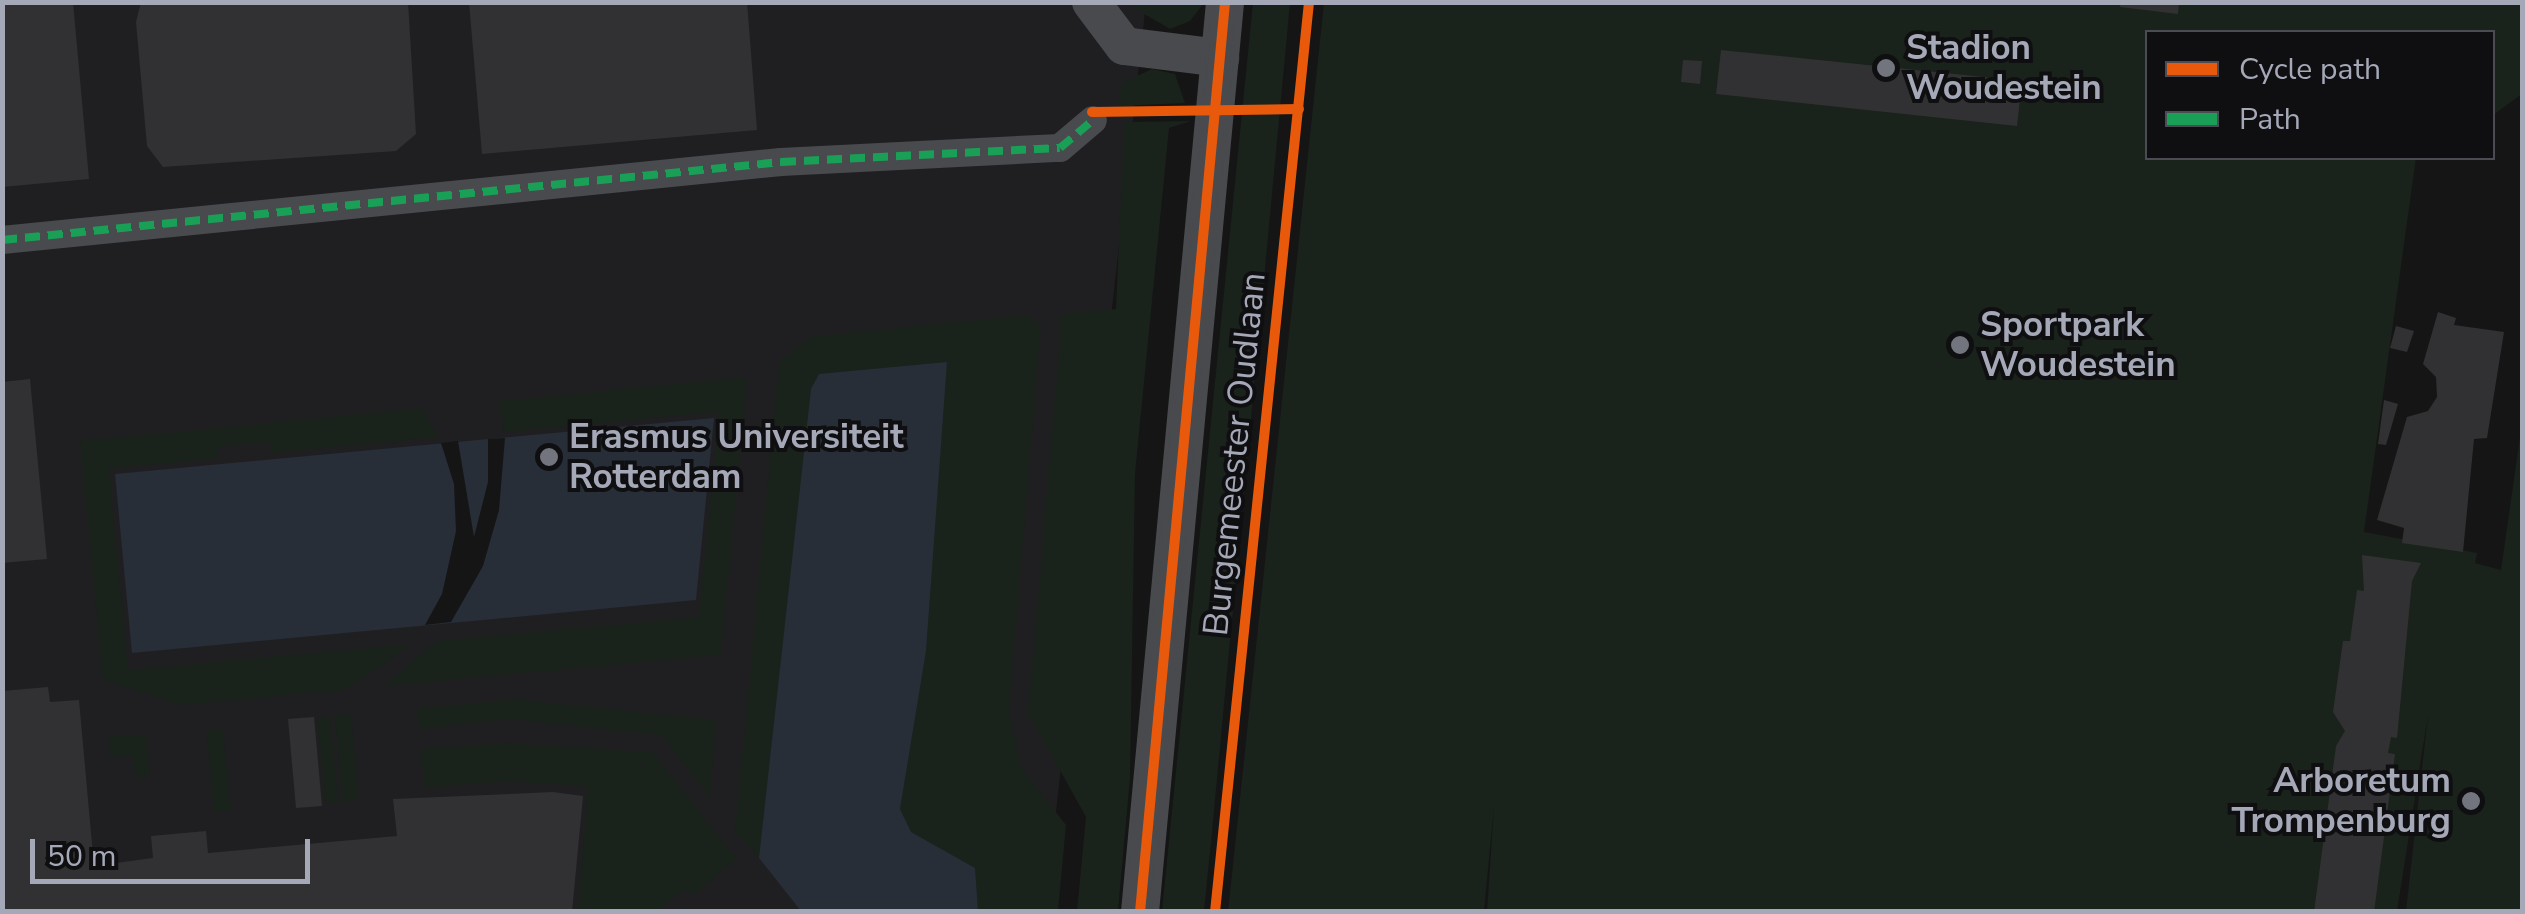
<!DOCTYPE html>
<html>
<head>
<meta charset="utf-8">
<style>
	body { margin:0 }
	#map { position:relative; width:2525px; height:914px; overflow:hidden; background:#151515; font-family:"Nunito Sans",sans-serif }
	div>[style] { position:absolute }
	.built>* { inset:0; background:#1f1f21 }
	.green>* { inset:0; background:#1a221c }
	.water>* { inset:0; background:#272e38 }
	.pier>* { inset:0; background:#151515 }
	.building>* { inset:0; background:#313133 }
	.pedestrian>* { height:28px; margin:-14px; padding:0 14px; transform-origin:14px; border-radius:14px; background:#484a4e }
	.minor>* { height:38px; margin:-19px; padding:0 19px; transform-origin:19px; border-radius:19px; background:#484a4e }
	.tram>* { height:2.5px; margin:-1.25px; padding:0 1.25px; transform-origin:1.25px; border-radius:1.25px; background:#484a4d }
	.quiet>* { height:8px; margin-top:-4px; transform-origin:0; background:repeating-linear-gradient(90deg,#1a9f57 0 15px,transparent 0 23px) }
	.cycleway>* { height:10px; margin:-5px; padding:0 5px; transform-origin:5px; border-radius:5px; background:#e8590c }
	.dots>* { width:28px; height:28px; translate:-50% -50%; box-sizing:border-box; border:5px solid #0f0f11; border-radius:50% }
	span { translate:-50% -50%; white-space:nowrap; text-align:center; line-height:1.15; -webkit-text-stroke:8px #0f0f11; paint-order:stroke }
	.poi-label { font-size:35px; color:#a4a8b7; font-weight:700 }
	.left { translate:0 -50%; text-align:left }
	.right { translate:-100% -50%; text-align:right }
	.street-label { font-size:35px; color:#a4a8b7 }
	.frame { position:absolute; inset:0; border:5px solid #a4a8b7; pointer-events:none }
	.legend { position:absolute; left:2145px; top:30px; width:350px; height:130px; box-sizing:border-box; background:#0f0f11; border:2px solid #4b4c53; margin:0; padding:12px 18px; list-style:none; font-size:30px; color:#a4a8b7 }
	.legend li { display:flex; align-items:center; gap:20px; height:50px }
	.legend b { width:50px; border:2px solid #4b4c53 }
	.scale { position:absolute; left:30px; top:839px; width:280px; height:45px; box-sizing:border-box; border:5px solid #a4a8b7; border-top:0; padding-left:12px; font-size:30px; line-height:35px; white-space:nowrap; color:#a4a8b7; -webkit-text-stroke:8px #0f0f11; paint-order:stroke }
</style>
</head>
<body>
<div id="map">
	<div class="built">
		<i style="clip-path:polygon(2px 3px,1146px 3px,1045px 911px,3px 911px)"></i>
	</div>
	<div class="green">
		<i style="clip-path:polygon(1125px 3px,1204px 3px,1190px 21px,1170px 29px)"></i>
		<i style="clip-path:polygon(1253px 3px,1290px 3px,1212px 832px,1204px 911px,1162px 911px)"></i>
		<i style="clip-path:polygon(1324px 3px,2522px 3px,2522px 94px,2493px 115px,2492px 32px,2148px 32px,2148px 158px,2416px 158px,2364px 532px,2477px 553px,2475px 563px,2501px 570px,2522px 423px,2522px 911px,2406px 911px,2428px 715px,2397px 911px,1487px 911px,1494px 806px,1484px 911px,1228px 912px)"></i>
		<i style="clip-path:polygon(1152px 69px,1175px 74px,1185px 103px,1117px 106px,1122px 83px)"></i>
		<i style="clip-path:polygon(1191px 121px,1169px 128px,1135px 474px,1130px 778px,1118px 911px,1077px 911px,1086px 817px,1028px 713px,1062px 314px,1116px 309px,1124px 122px)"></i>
		<i style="clip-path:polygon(1028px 315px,1041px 326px,1009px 710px,1021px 768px,1066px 825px,1058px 911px,978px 911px,975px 868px,911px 832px,900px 809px,926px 651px,946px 362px,814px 379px,759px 858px,735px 832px,779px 362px,812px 336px)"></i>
		<i style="clip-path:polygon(747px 377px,721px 655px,385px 686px,436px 641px,699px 617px,719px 412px,504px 432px,499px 401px)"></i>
		<i style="clip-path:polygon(423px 408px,438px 437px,272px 453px,271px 442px,218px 447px,218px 458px,109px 469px,128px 670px,409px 644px,389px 661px,344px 690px,181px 705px,103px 680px,80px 441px)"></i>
		<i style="clip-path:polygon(515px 699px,716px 720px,710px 798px,662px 735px,507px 719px,419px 729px,417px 708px)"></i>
		<i style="clip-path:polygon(351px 713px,359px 800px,342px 802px,335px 715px)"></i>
		<i style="clip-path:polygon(330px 716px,338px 802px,326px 803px,317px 717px)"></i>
		<i style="clip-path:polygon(206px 728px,223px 730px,231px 812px,214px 812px)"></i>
		<i style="clip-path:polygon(146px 734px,150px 776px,135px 778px,133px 756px,110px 758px,108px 737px)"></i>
		<i style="clip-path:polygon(509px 743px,652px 752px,736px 858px,696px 894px,682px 891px,658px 911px,578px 911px,588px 787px,507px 781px,425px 788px,420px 749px)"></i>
	</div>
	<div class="water">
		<i style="clip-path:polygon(947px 362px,926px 651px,900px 809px,911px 832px,975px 868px,978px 911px,801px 911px,759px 858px,811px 389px,819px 374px)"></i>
		<i style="clip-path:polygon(714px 418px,696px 600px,132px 653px,115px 474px)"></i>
	</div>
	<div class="pier">
		<i style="clip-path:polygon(505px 438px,499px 510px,483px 566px,451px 622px,425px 625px,442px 594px,456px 531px,454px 484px,441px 443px,458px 441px,474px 537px,488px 482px,488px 439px)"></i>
	</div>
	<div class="building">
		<i style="clip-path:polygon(2px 2px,73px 2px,89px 179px,2px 187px)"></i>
		<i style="clip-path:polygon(141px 2px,408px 2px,416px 134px,396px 151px,163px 167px,147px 146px,136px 22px)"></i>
		<i style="clip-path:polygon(469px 2px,747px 2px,757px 130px,482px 154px)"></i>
		<i style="clip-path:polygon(2121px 2px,2179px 2px,2178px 14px,2120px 7px)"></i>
		<i style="clip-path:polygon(1721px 50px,2022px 81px,2017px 126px,1716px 94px)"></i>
		<i style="clip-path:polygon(1683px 60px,1702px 61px,1700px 84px,1681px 82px)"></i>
		<i style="clip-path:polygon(2438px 312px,2456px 318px,2454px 325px,2504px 332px,2487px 438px,2474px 439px,2463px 552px,2402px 543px,2404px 528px,2377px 520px,2407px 417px,2428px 411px,2437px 397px,2436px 377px,2423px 364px)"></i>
		<i style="clip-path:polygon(2396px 326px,2414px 331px,2407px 352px,2390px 348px)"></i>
		<i style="clip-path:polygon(30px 379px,47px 559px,2px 563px,2px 382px)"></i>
		<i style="clip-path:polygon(2384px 400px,2398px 404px,2386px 445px,2378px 444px)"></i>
		<i style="clip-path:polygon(2362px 555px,2421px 563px,2412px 581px,2397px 738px,2391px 737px,2388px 753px,2395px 754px,2374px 912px,2314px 912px,2336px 746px,2345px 731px,2333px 712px,2343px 641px,2350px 641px,2357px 590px,2364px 591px)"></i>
		<i style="clip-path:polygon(48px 687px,50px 702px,79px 700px,94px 866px,153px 858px,151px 836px,206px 831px,208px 853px,397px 836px,393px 799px,553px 792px,583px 796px,572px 912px,2px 912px,2px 691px)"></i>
		<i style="clip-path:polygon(314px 717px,322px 806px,296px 808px,288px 719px)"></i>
	</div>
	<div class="pedestrian">
		<i style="left:2px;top:240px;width:783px;rotate:-5.72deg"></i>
		<i style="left:781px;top:162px;width:279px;rotate:-2.9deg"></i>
		<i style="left:1060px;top:148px;width:43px;rotate:-40.3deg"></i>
	</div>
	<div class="minor">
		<i style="left:1091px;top:2px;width:55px;rotate:53.1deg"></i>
		<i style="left:1124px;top:46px;width:97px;rotate:7.1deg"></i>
		<i style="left:1140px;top:912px;width:914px;rotate:-84.66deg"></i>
	</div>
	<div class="tram">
		<i style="left:1125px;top:912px;width:914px;rotate:-84.54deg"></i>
		<i style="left:1150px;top:912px;width:914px;rotate:-84.54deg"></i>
	</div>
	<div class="quiet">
		<i style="left:2px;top:240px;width:783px;rotate:-5.72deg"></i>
		<i style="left:781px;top:162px;width:279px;rotate:-2.9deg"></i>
		<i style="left:1060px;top:148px;width:43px;rotate:-40.3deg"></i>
	</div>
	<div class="cycleway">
		<i style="left:1092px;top:112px;width:207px;rotate:-0.8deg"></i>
		<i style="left:1140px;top:912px;width:914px;rotate:-84.66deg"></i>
		<i style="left:1215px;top:912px;width:915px;rotate:-84.1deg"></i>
	</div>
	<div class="dots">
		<i style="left:1886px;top:68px;background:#72757e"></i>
		<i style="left:1960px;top:345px;background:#72757e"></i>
		<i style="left:549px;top:457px;background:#72757e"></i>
		<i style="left:2471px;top:801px;background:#72757e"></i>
	</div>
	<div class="poi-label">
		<span class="left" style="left:1906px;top:68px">Stadion<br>Woudestein</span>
		<span class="left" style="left:1980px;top:345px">Sportpark<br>Woudestein</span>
		<span class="left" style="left:569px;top:457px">Erasmus Universiteit<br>Rotterdam</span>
		<span class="right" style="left:2451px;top:801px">Arboretum<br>Trompenburg</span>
	</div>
	<div class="street-label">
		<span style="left:1235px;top:454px;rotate:-84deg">Burgemeester Oudlaan</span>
	</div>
	<div class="frame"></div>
	<ul class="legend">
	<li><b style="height:12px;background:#e8590c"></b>Cycle path</li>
	<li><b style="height:12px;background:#1a9f57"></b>Path</li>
	</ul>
	<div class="scale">50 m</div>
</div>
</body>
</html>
